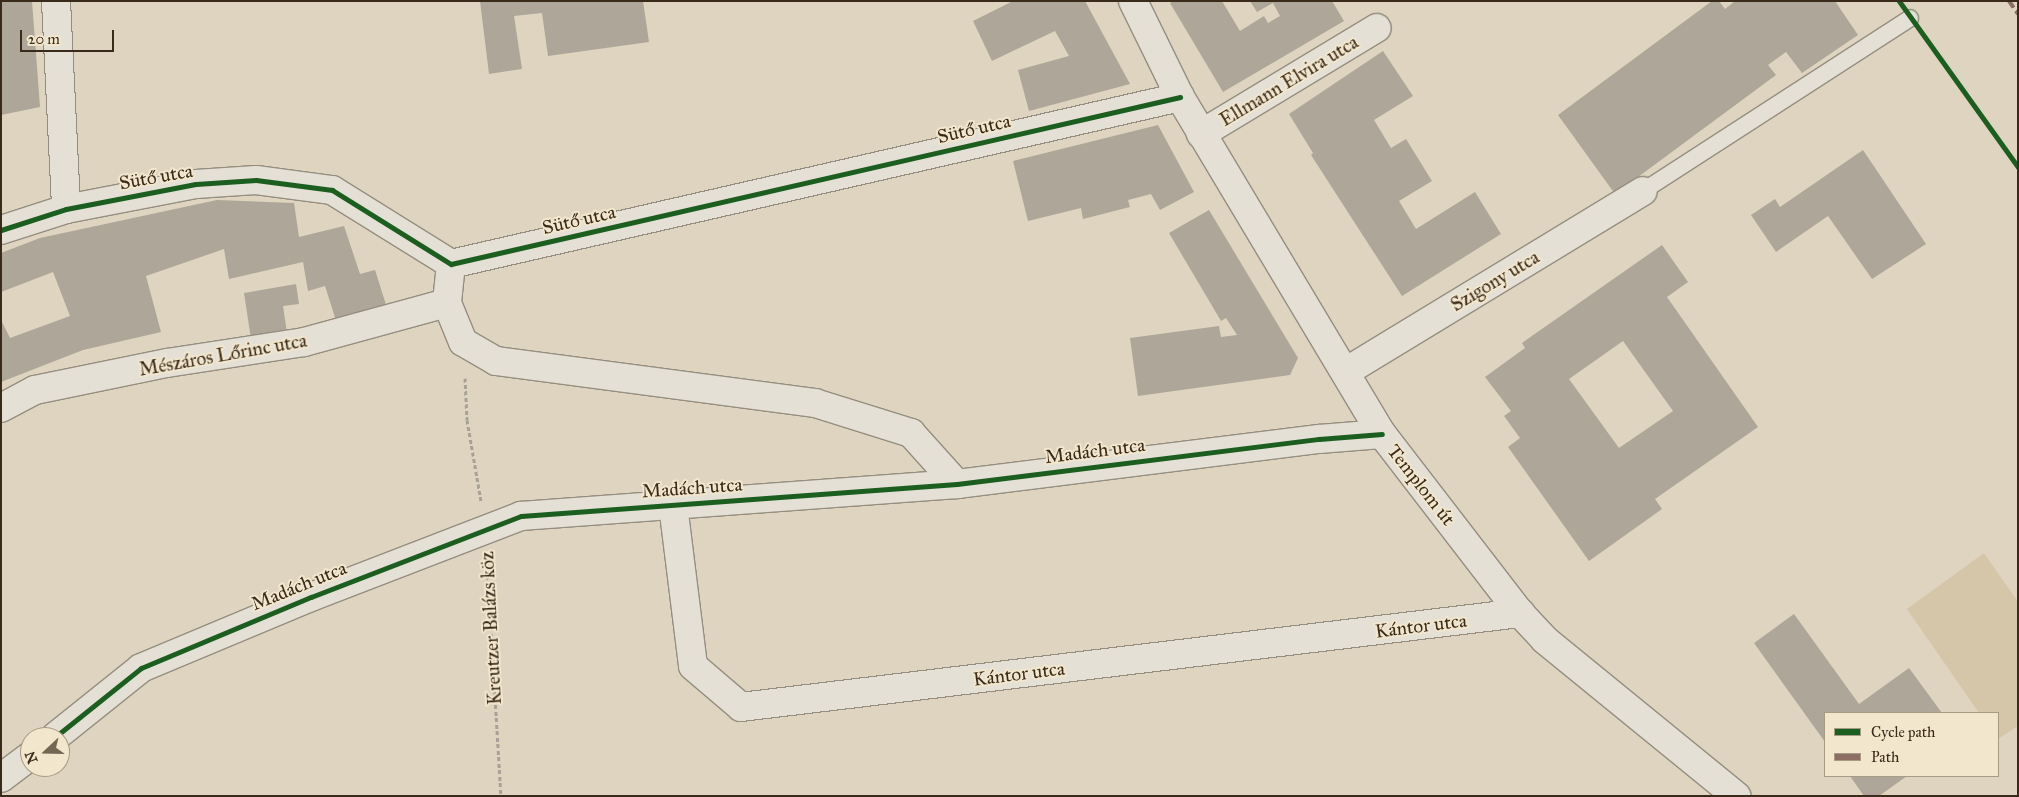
<!DOCTYPE html>
<html>
<head>
<meta charset="utf-8">
<style>
	body { margin:0 }
	#map { position:relative; width:2019px; height:797px; overflow:hidden; background:#ded4bf; font-family:"IM FELL Great Primer",serif }
	div>[style] { position:absolute }
	.green>* { inset:0; background:#d5c6aa }
	.building>* { inset:0; background:#aea698 }
	.path>* { height:3px; margin-top:-1.5px; transform-origin:0; background:repeating-linear-gradient(90deg,#a7a197 0 4px,transparent 0 6.5px) }
	.roads { filter:drop-shadow(1px 0 #958e80) drop-shadow(-1px 0 #958e80) drop-shadow(0 1px #958e80) drop-shadow(0 -1px #958e80) }
	.lane>* { height:16px; margin:-8px; padding:0 8px; transform-origin:8px; border-radius:8px; background:#e5e0d5 }
	.street>* { height:28px; margin:-14px; padding:0 14px; transform-origin:14px; border-radius:14px; background:#e5e0d5 }
	.secondary>* { height:28px; margin:-14px; padding:0 14px; transform-origin:14px; border-radius:14px; background:#e5e0d5 }
	.quiet>* { height:4px; margin-top:-2px; transform-origin:0; background:repeating-linear-gradient(90deg,#8d6e63 0 8px,transparent 0 12px) }
	.cycleway>* { height:5px; margin:-2.5px; padding:0 2.5px; transform-origin:2.5px; border-radius:2.5px; background:#1b5e20 }
	span { translate:-50% -50%; white-space:nowrap; text-align:center; line-height:1.15; -webkit-text-stroke:4px #f2e6cd; paint-order:stroke }
	.street-label { font-size:19px; color:#392a19 }
	.frame { position:absolute; inset:0; border:2px solid #392a19; pointer-events:none }
	.legend { position:absolute; left:1824px; top:712px; width:175px; height:65px; box-sizing:border-box; background:#f2e6cd; border:1px solid #a89b85; margin:0; padding:6px 9px; list-style:none; font-size:15px; color:#392a19 }
	.legend li { display:flex; align-items:center; gap:10px; height:25px }
	.legend b { width:25px; border:1px solid #a89b85 }
	.north { position:absolute; left:20px; top:727px; width:50px; height:50px; box-sizing:border-box; background:#f2e6cd; border:1px solid #a89b85; border-radius:50%; rotate:249deg; font-size:14px; font-weight:700; line-height:20px; text-align:center; color:#392a19 }
	.north::after { content:''; display:block; margin:auto; width:18px; height:22px; background:#736653; clip-path:polygon(50% 0,100% 100%,50% 72%,0 100%) }
	.scale { position:absolute; left:20px; top:30px; width:94px; height:22px; box-sizing:border-box; border:2px solid #392a19; border-top:0; padding-left:6px; font-size:15px; line-height:18px; white-space:nowrap; color:#392a19; -webkit-text-stroke:4px #f2e6cd; paint-order:stroke }
</style>
</head>
<body>
<div id="map">
	<div class="green">
		<i style="clip-path:polygon(1984px 553px,2018px 602px,2018px 726px,1998px 739px,1998px 713px,1979px 713px,1907px 609px)"></i>
	</div>
	<div class="building">
		<i style="clip-path:polygon(1px 1px,32px 1px,40px 107px,1px 115px)"></i>
		<i style="clip-path:polygon(480px 1px,643px 1px,649px 42px,548px 56px,542px 13px,514px 16px,522px 69px,489px 74px)"></i>
		<i style="clip-path:polygon(1013px 1px,1085px 1px,1130px 84px,1029px 111px,1018px 70px,1069px 56px,1055px 31px,992px 61px,973px 21px)"></i>
		<i style="clip-path:polygon(1174px 1px,1222px 1px,1240px 31px,1264px 16px,1268px 23px,1280px 16px,1273px 3px,1257px 12px,1250px 1px,1332px 1px,1344px 21px,1223px 92px,1170px 3px)"></i>
		<i style="clip-path:polygon(1712px 1px,1719px 1px,1725px 9px,1735px 1px,1835px 1px,1858px 35px,1802px 73px,1786px 52px,1768px 65px,1776px 75px,1615px 194px,1558px 115px)"></i>
		<i style="clip-path:polygon(1383px 51px,1413px 96px,1374px 120px,1391px 148px,1406px 139px,1432px 181px,1399px 201px,1416px 229px,1475px 192px,1501px 234px,1402px 296px,1311px 155px,1313px 153px,1289px 114px)"></i>
		<i style="clip-path:polygon(1158px 125px,1194px 192px,1160px 210px,1151px 194px,1128px 200px,1130px 207px,1083px 219px,1081px 208px,1028px 221px,1013px 161px)"></i>
		<i style="clip-path:polygon(1863px 150px,1926px 244px,1872px 279px,1828px 216px,1776px 252px,1751px 215px,1775px 199px,1780px 207px)"></i>
		<i style="clip-path:polygon(217px 200px,294px 203px,299px 237px,344px 226px,360px 274px,375px 270px,388px 311px,338px 327px,325px 286px,308px 291px,303px 262px,229px 279px,224px 249px,146px 276px,161px 332px,83px 350px,1px 382px,1px 320px,10px 338px,70px 316px,53px 272px,1px 292px,1px 253px,40px 238px)"></i>
		<i style="clip-path:polygon(1209px 210px,1298px 358px,1290px 375px,1138px 396px,1130px 338px,1219px 326px,1221px 337px,1237px 335px,1226px 318px,1221px 321px,1169px 233px)"></i>
		<i style="clip-path:polygon(evenodd,1662px 245px,1688px 282px,1667px 297px,1758px 427px,1655px 499px,1662px 509px,1589px 561px,1508px 447px,1520px 438px,1504px 416px,1511px 411px,1485px 377px,1525px 348px,1522px 343px,1662px 245px,1623px 341px,1673px 411px,1619px 448px,1569px 379px,1623px 341px)"></i>
		<i style="clip-path:polygon(296px 284px,299px 304px,283px 306px,287px 333px,251px 339px,244px 293px)"></i>
		<i style="clip-path:polygon(1794px 614px,1859px 704px,1909px 668px,1942px 713px,1825px 713px,1825px 742px,1754px 643px)"></i>
		<i style="clip-path:polygon(1850px 776px,1907px 776px,1879px 796px,1864px 796px)"></i>
	</div>
	<div class="path">
		<i style="left:465px;top:378px;width:42px;rotate:87.3deg"></i>
		<i style="left:467px;top:420px;width:82px;rotate:80.2deg"></i>
		<i style="left:487px;top:562px;width:234px;rotate:86.6deg"></i>
	</div>
	<div class="roads">
		<div class="lane">
			<i style="left:1643px;top:191px;width:318px;rotate:-32.9deg"></i>
		</div>
		<div class="street">
			<i style="left:56px;top:1px;width:208px;rotate:87.2deg"></i>
			<i style="left:1201px;top:134px;width:205px;rotate:-31.1deg"></i>
			<i style="left:1px;top:230px;width:68px;rotate:-17.9deg"></i>
			<i style="left:66px;top:209px;width:132px;rotate:-10.9deg"></i>
			<i style="left:196px;top:184px;width:60px;rotate:-3.8deg"></i>
			<i style="left:256px;top:180px;width:77px;rotate:7.5deg"></i>
			<i style="left:332px;top:190px;width:140px;rotate:31.9deg"></i>
			<i style="left:451px;top:264px;width:748px;rotate:-12.9deg"></i>
			<i style="left:451px;top:264px;width:39px;rotate:96deg"></i>
			<i style="left:447px;top:303px;width:42px;rotate:67.7deg"></i>
			<i style="left:463px;top:342px;width:38px;rotate:30deg"></i>
			<i style="left:496px;top:361px;width:322px;rotate:7.5deg"></i>
			<i style="left:815px;top:403px;width:101px;rotate:17.4deg"></i>
			<i style="left:911px;top:433px;width:69px;rotate:48deg"></i>
			<i style="left:1347px;top:371px;width:346px;rotate:-31.3deg"></i>
			<i style="left:1px;top:408px;width:38px;rotate:-28deg"></i>
			<i style="left:35px;top:390px;width:135px;rotate:-11.6deg"></i>
			<i style="left:167px;top:363px;width:139px;rotate:-8.7deg"></i>
			<i style="left:304px;top:342px;width:148px;rotate:-15.3deg"></i>
			<i style="left:673px;top:505px;width:162px;rotate:82.9deg"></i>
			<i style="left:693px;top:666px;width:63px;rotate:40.5deg"></i>
			<i style="left:741px;top:707px;width:785px;rotate:-6.88deg"></i>
			<i style="left:55px;top:737px;width:110px;rotate:-38.7deg"></i>
			<i style="left:141px;top:668px;width:184px;rotate:-22.7deg"></i>
			<i style="left:311px;top:597px;width:225px;rotate:-21.1deg"></i>
			<i style="left:521px;top:516px;width:437px;rotate:-4.2deg"></i>
			<i style="left:957px;top:484px;width:365px;rotate:-7.1deg"></i>
			<i style="left:1319px;top:439px;width:63px;rotate:-4.5deg"></i>
			<i style="left:1px;top:778px;width:36px;rotate:-37deg"></i>
		</div>
		<div class="secondary">
			<i style="left:1133px;top:1px;width:107px;rotate:63.9deg"></i>
			<i style="left:1180px;top:97px;width:393px;rotate:59.1deg"></i>
			<i style="left:1382px;top:434px;width:226px;rotate:52.4deg"></i>
			<i style="left:1520px;top:613px;width:37px;rotate:47deg"></i>
			<i style="left:1545px;top:640px;width:247px;rotate:39.2deg"></i>
		</div>
	</div>
	<div class="quiet">
		<i style="left:2009px;top:1px;width:16px;rotate:55deg"></i>
	</div>
	<div class="cycleway">
		<i style="left:1899px;top:1px;width:204px;rotate:54.4deg"></i>
		<i style="left:1px;top:230px;width:68px;rotate:-17.9deg"></i>
		<i style="left:66px;top:209px;width:132px;rotate:-10.9deg"></i>
		<i style="left:196px;top:184px;width:60px;rotate:-3.8deg"></i>
		<i style="left:256px;top:180px;width:77px;rotate:7.5deg"></i>
		<i style="left:332px;top:190px;width:140px;rotate:31.9deg"></i>
		<i style="left:451px;top:264px;width:748px;rotate:-12.9deg"></i>
		<i style="left:55px;top:737px;width:110px;rotate:-38.7deg"></i>
		<i style="left:141px;top:668px;width:184px;rotate:-22.7deg"></i>
		<i style="left:311px;top:597px;width:225px;rotate:-21.1deg"></i>
		<i style="left:521px;top:516px;width:437px;rotate:-4.2deg"></i>
		<i style="left:957px;top:484px;width:365px;rotate:-7.1deg"></i>
		<i style="left:1319px;top:439px;width:63px;rotate:-4.5deg"></i>
	</div>
	<div class="street-label">
		<span style="left:1289px;top:81px;rotate:-31deg">Ellmann Elvira utca</span>
		<span style="left:974px;top:129px;rotate:-13deg">Sütő utca</span>
		<span style="left:156px;top:177px;rotate:-10deg">Sütő utca</span>
		<span style="left:579px;top:220px;rotate:-13deg">Sütő utca</span>
		<span style="left:1495px;top:281px;rotate:-31deg">Szigony utca</span>
		<span style="left:223px;top:355px;rotate:-10deg">Mészáros Lőrinc utca</span>
		<span style="left:1095px;top:451px;rotate:-7deg">Madách utca</span>
		<span style="left:1421px;top:485px;rotate:52deg">Templom út</span>
		<span style="left:692px;top:488px;rotate:-4deg">Madách utca</span>
		<span style="left:299px;top:586px;rotate:-22deg">Madách utca</span>
		<span style="left:1421px;top:626px;rotate:-7deg">Kántor utca</span>
		<span style="left:491px;top:628px;rotate:-93deg">Kreutzer Balázs köz</span>
		<span style="left:1019px;top:674px;rotate:-7deg">Kántor utca</span>
	</div>
	<div class="frame"></div>
	<ul class="legend">
	<li><b style="height:6px;background:#1b5e20"></b>Cycle path</li>
	<li><b style="height:6px;background:#8d6e63"></b>Path</li>
	</ul>
	<div class="north">N</div>
	<div class="scale">20 m</div>
</div>
</body>
</html>
